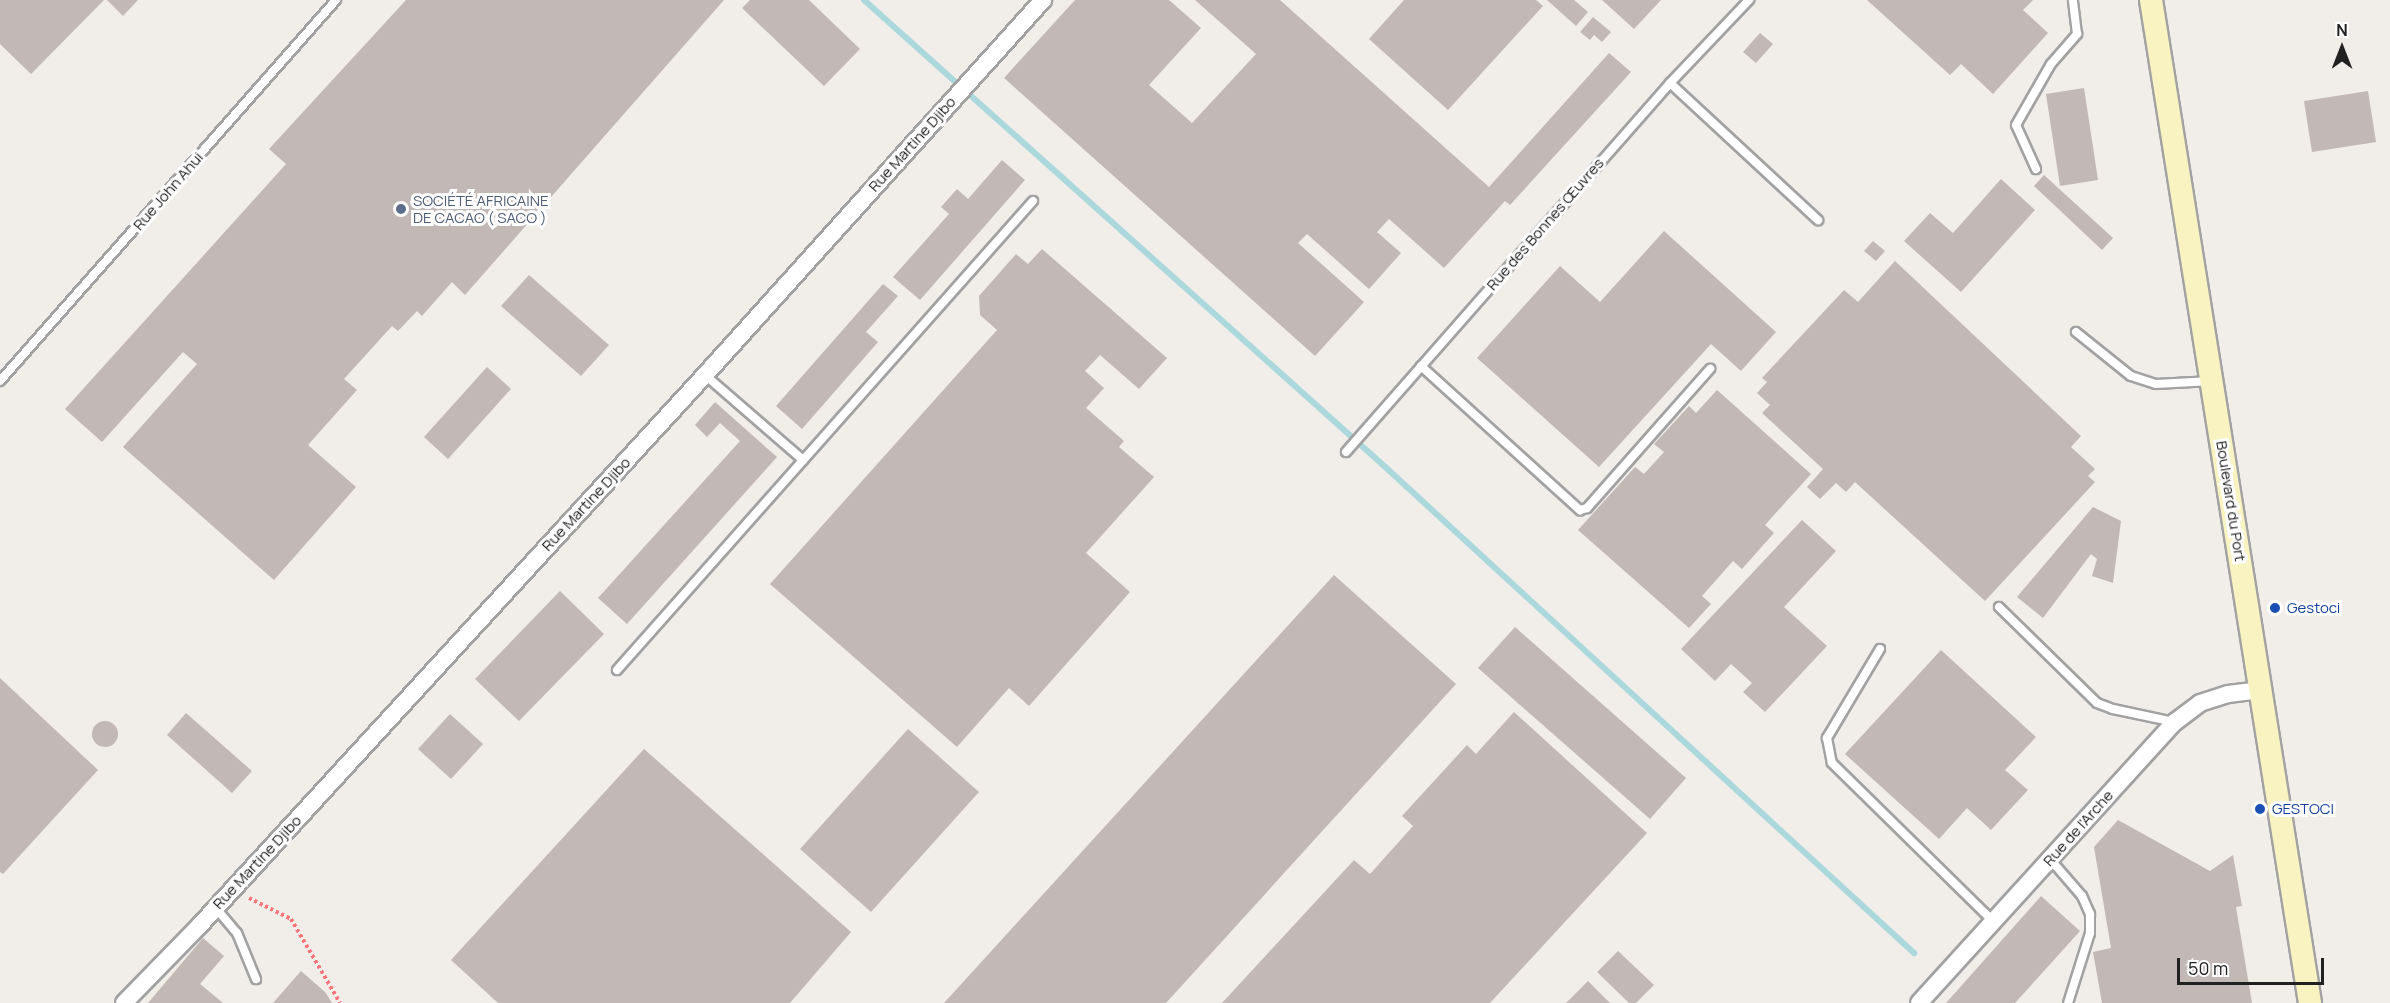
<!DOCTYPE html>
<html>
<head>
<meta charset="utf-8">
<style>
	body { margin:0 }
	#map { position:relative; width:2390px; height:1003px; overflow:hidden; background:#f1ede9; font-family:Manrope,sans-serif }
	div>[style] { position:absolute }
	.stream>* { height:6px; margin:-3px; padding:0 3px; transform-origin:3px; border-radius:3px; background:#abd8dd }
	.building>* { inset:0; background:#c2b8b5 }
	.round { border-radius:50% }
	.path>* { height:4px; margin-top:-2px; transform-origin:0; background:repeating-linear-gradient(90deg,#f6757a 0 3px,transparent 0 6px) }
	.roads { filter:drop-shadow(2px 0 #a2a2a2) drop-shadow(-2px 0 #a2a2a2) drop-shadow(0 2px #a2a2a2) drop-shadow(0 -2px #a2a2a2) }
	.lane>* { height:8px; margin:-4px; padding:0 4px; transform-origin:4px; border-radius:4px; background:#fff }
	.street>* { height:16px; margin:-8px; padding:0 8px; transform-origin:8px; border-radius:8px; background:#fff }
	.secondary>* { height:22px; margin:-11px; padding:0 11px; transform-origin:11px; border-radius:11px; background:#f8f3c0 }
	.dots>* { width:16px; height:16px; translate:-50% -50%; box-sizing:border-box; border:3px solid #fff; border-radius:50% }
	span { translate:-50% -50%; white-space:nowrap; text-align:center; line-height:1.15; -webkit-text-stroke:6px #fff; paint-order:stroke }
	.street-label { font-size:15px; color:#212121 }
	.service-label { font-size:15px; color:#4e5e75 }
	.left { translate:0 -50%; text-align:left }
	.transit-label { font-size:15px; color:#164399 }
	.north { position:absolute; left:2312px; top:18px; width:60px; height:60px; -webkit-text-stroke:4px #fff; paint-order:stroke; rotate:0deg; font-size:16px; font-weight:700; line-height:24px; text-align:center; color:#212121 }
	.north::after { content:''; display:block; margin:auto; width:21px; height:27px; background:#212121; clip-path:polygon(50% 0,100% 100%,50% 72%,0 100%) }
	.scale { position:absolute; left:2177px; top:958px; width:147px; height:27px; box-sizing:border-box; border:3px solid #212121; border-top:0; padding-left:8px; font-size:18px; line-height:21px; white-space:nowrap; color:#212121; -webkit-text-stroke:4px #fff; paint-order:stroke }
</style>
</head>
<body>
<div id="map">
	<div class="stream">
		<i style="left:864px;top:0;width:695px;rotate:41.85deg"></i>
		<i style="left:1382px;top:464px;width:723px;rotate:42.59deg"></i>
	</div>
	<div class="building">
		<i style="clip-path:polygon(0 0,104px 0,31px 74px,0 44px)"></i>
		<i style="clip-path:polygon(107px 0,138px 0,123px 16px)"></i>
		<i style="clip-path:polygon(406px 0,724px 0,465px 295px,452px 282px,422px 316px,417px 311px,398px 331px,392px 326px,344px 379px,357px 390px,308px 445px,356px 487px,274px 580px,123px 447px,197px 364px,183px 352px,102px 442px,65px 409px,286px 164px,269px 149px)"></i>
		<i style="clip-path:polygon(750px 0,809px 0,860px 49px,824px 86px,742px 8px)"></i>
		<i style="clip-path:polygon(1075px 0,1169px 0,1201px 28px,1149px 85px,1192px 123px,1256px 54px,1195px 0,1280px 0,1489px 187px,1609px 53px,1631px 72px,1510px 205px,1505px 201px,1444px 268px,1389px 219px,1377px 232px,1401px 253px,1369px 289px,1307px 234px,1298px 243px,1364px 302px,1315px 356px,1004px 78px)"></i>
		<i style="clip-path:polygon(1404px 0,1536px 0,1543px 6px,1448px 110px,1369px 39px)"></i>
		<i style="clip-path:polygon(1547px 0,1574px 0,1588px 12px,1576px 26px)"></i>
		<i style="clip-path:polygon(1602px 0,1661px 0,1634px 29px)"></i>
		<i style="clip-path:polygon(1867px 0,2033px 0,2023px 10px,2048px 33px,1993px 94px,1961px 64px,1950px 75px)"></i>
		<i style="clip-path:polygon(1593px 17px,1611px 32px,1602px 42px,1594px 35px,1590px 40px,1580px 32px)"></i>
		<i style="clip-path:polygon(1760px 33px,1773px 44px,1756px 63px,1743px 52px)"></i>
		<i style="clip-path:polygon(2084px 88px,2098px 180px,2060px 186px,2046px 94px)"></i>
		<i style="clip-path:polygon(2368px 91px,2376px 142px,2312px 152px,2304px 101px)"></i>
		<i style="clip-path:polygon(1002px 160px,1025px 180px,920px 300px,893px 277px,949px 214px,941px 207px,957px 189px,968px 199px)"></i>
		<i style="clip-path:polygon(2044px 175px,2113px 238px,2102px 250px,2034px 186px)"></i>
		<i style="clip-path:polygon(2001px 179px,2035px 210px,1961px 292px,1904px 241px,1930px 213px,1953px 233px)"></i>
		<i style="clip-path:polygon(1664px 231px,1776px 332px,1741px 371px,1711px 344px,1599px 467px,1477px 358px,1560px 266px,1600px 302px)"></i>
		<i style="clip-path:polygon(1873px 241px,1885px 251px,1876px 261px,1864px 251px)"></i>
		<i style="clip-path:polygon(1042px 249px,1167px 358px,1139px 389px,1100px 355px,1085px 371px,1104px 388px,1086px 408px,1124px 441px,1119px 447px,1154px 477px,1086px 553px,1130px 592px,1029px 706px,1009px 688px,957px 747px,770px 584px,997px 330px,980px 315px,979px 296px,1016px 254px,1028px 264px)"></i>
		<i style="clip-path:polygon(1895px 261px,2081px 436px,2071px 447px,2095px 469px,2088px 476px,2095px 482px,1985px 601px,1855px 482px,1846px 492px,1836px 483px,1820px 499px,1807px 487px,1823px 469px,1762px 413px,1770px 405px,1757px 393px,1767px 382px,1762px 378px,1844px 290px,1858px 302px)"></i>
		<i style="clip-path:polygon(529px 275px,609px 345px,581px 376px,501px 306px)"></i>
		<i style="clip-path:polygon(883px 284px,898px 296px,866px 332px,878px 342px,802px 429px,776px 406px)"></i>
		<i style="clip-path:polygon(487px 367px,511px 389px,448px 459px,424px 437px)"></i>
		<i style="clip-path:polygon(1717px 390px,1811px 474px,1765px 525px,1774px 533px,1742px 569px,1733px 561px,1702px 596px,1711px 604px,1689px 628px,1578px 530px,1635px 467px,1644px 474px,1664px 452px,1654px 444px,1689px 406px,1696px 413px)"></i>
		<i style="clip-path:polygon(715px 402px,777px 457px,627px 624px,598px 598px,740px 441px,720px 423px,707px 437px,695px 425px)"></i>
		<i style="clip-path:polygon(2093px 507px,2121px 521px,2113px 583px,2092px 576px,2097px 559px,2091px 554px,2043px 618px,2017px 597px)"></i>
		<i style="clip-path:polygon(1802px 520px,1836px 551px,1784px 607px,1827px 646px,1765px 712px,1743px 692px,1752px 683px,1731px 664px,1715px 681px,1681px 649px)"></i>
		<i style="clip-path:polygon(1334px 575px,1456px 684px,1166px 1003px,944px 1003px)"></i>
		<i style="clip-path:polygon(560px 591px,604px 634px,519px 721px,475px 679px)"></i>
		<i style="clip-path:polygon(1515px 627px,1686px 778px,1650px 819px,1478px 668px)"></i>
		<i style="clip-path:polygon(1941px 650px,2036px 737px,2005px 770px,2028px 790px,1991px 830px,1967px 808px,1939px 839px,1845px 754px)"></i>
		<i style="clip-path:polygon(0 678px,98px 770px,3px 874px,0 872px)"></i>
		<i style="clip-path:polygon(1514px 712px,1647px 833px,1490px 1003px,1222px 1003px,1354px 860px,1370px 874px,1413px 826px,1402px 816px,1467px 745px,1476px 754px)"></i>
		<i style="clip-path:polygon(186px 713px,252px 771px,232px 793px,167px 735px)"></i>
		<i style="clip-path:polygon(450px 714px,483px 744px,451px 779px,418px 749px)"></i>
		<i class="round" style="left:92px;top:721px;width:26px;height:26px"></i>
		<i style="clip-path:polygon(908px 729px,979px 792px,871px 912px,800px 849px)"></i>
		<i style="clip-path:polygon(644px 749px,851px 932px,790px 1003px,498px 1003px,451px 960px)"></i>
		<i style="clip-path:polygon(2118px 820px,2210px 871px,2233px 855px,2242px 906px,2236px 907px,2252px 1003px,2102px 1003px,2093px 952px,2111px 948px,2094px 847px)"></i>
		<i style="clip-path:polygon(2041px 896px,2080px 931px,2015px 1003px,1946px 1003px)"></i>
		<i style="clip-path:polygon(203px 938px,224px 956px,200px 984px,223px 1003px,148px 1003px)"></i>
		<i style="clip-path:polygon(1618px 951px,1654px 985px,1636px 1003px,1629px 1003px,1597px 972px)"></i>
		<i style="clip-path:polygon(301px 971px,325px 992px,332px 1003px,273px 1003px)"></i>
		<i style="clip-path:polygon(1588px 981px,1610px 1003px,1566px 1003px)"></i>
	</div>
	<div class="path">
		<i style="left:249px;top:898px;width:47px;rotate:26.6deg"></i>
		<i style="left:291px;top:919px;width:97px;rotate:59.7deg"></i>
	</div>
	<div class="roads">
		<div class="lane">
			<i style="left:1670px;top:83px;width:202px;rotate:42.8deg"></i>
			<i style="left:2036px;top:169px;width:48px;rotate:-114.4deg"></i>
			<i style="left:2016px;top:125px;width:70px;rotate:-60.2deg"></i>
			<i style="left:2051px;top:64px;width:40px;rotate:-49deg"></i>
			<i style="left:2077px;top:34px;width:34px;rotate:-97deg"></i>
			<i style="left:2076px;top:332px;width:70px;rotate:38.7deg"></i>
			<i style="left:2131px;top:376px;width:26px;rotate:18deg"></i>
			<i style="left:2156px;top:384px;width:56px;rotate:-3.1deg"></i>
			<i style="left:1421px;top:366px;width:215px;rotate:42.2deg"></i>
			<i style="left:1580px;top:510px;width:7px;rotate:-16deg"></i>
			<i style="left:1587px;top:508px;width:186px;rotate:-48.5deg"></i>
			<i style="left:705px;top:375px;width:130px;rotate:40.9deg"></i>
			<i style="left:0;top:381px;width:508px;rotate:-48.59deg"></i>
			<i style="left:1346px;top:452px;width:491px;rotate:-48.7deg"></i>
			<i style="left:1670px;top:83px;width:115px;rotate:-46.4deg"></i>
			<i style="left:1999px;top:607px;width:137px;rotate:44.4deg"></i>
			<i style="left:2097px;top:703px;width:17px;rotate:21deg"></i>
			<i style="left:2113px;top:709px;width:62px;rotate:12deg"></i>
			<i style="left:1880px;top:649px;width:104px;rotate:120.8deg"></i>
			<i style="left:1827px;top:738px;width:25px;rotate:79deg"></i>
			<i style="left:1832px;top:763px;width:226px;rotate:44.5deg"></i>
			<i style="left:617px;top:670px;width:627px;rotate:-48.43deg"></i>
			<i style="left:2050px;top:859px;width:49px;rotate:49.1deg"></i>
			<i style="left:2082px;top:896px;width:20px;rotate:66deg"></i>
			<i style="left:2090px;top:914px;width:19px;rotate:90deg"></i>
			<i style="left:2090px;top:933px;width:73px;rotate:107.4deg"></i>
			<i style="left:215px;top:907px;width:34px;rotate:50deg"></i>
			<i style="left:237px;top:933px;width:50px;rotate:67.6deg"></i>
		</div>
		<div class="street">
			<i style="left:124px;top:1003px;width:110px;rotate:-45.7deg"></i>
			<i style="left:201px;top:924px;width:745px;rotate:-47.45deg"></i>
			<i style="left:705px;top:375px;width:505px;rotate:-47.97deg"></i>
			<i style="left:1919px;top:1003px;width:380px;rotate:-47.7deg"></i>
			<i style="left:2175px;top:722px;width:31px;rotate:-37deg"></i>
			<i style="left:2200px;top:703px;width:29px;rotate:-18deg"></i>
			<i style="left:2228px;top:694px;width:33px;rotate:-7deg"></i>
		</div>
		<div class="secondary">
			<i style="left:2151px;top:0;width:1016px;rotate:80.99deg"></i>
		</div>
	</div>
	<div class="dots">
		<i style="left:401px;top:209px;background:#5c6f8a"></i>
		<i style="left:2275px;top:608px;background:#1a4fb4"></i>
		<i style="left:2260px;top:809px;background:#1a4fb4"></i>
	</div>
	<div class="street-label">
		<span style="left:912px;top:144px;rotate:-48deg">Rue Martine Djibo</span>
		<span style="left:168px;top:191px;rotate:-49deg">Rue John Ahui</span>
		<span style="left:1545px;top:224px;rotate:-49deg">Rue des Bonnes Œuvres</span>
		<span style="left:2231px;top:501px;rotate:81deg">Boulevard du Port</span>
		<span style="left:586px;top:504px;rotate:-47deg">Rue Martine Djibo</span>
		<span style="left:2078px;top:828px;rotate:-48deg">Rue de l'Arche</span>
		<span style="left:257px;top:862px;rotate:-47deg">Rue Martine Djibo</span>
	</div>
	<div class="service-label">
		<span class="left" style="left:413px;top:209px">SOCIÉTÉ AFRICAINE<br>DE CACAO ( SACO )</span>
	</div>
	<div class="transit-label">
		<span class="left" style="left:2287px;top:608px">Gestoci</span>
		<span class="left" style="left:2272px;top:809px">GESTOCI</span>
	</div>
	<div class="north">N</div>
	<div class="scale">50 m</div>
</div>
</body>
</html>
